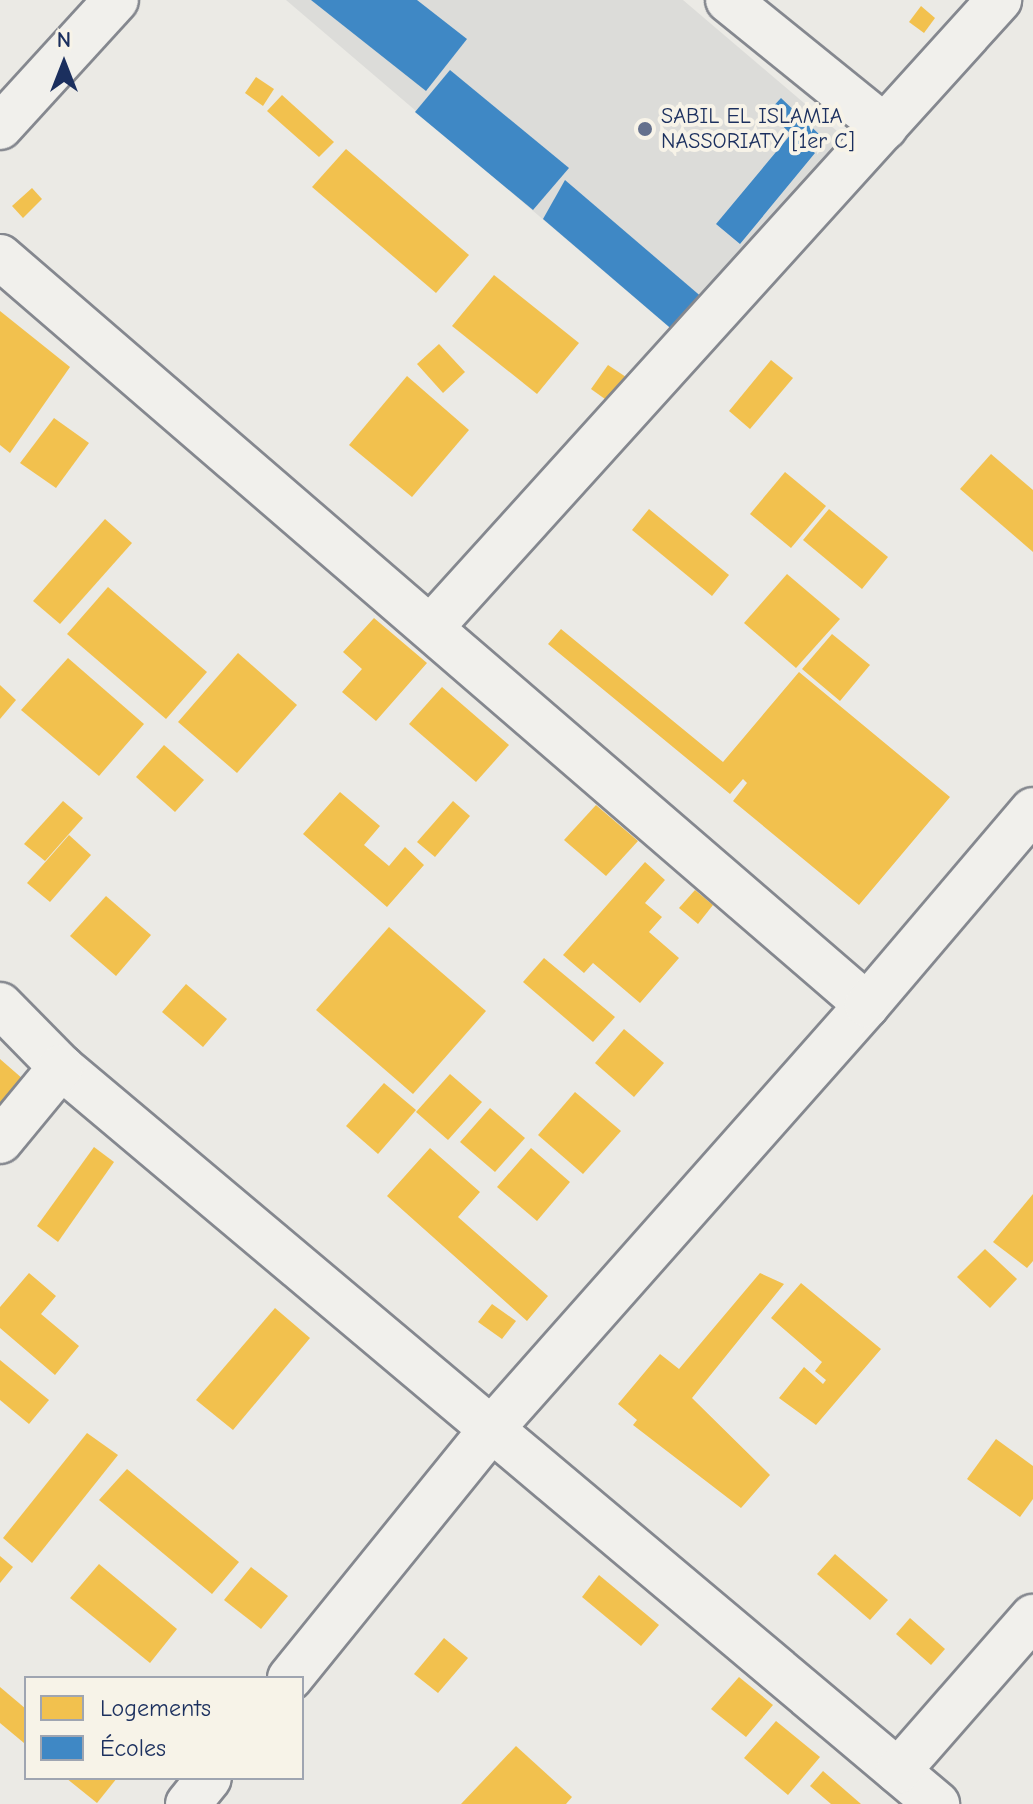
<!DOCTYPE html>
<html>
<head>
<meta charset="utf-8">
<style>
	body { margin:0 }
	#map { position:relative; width:1033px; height:1804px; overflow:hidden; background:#ebeae5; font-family:"Comic Neue",sans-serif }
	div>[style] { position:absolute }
	.built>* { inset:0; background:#dcdcd9 }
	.homes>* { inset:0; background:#f2c14e }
	.schools>* { inset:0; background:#3f88c5 }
	.roads { filter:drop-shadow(2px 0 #85888f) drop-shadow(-2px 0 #85888f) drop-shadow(0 2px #85888f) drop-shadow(0 -2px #85888f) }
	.street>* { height:44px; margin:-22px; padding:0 22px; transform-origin:22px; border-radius:22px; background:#f1f0ec }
	.dots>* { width:22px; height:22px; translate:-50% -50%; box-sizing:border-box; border:4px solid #f7f3e8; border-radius:50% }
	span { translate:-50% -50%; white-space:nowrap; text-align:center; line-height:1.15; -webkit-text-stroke:8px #f7f3e8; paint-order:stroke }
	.poi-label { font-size:22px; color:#1b2f5e }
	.left { translate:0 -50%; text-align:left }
	.legend { position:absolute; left:24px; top:1676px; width:280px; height:104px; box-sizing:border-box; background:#f7f3e8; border:2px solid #9fa5b1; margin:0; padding:10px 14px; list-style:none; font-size:24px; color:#1b2f5e }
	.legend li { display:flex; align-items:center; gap:16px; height:40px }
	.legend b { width:40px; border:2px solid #9fa5b1 }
	.north { position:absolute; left:24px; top:24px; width:80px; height:80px; -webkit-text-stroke:6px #f7f3e8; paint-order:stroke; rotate:0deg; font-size:22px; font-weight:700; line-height:32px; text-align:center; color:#1b2f5e }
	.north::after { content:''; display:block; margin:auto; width:28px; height:36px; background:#1b2f5e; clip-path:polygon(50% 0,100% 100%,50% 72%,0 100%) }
</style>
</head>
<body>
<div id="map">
	<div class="built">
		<i style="clip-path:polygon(286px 0,683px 0,844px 137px,675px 332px)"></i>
	</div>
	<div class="homes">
		<i style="clip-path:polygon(921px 6px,935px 18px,924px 33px,909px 22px)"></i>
		<i style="clip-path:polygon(256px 77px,274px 89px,263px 106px,245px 93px)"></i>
		<i style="clip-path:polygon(282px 95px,334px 142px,319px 157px,267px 111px)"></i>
		<i style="clip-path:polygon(346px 149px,469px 255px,436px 293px,312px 187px)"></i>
		<i style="clip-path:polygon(32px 188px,42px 199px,23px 218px,12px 206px)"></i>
		<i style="clip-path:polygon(494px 275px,579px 343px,537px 394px,452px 326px)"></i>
		<i style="clip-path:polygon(0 311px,70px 367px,10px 453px,0 445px)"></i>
		<i style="clip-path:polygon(439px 344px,465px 372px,443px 393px,417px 364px)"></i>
		<i style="clip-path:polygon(771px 360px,793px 378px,750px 429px,729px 411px)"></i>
		<i style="clip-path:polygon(608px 365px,632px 381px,612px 404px,591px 389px)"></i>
		<i style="clip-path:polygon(407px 376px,469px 430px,412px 497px,349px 445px)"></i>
		<i style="clip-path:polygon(54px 418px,89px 443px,56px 488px,20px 463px)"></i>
		<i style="clip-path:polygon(991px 454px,1033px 490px,1033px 552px,960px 489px)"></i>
		<i style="clip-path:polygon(785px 472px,826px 506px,791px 548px,750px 514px)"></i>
		<i style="clip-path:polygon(649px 509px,729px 575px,712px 596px,632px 530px)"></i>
		<i style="clip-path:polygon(829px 509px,888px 557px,862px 589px,803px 540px)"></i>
		<i style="clip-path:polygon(105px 519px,132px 543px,60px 624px,33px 601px)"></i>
		<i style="clip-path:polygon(787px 574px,840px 619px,796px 668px,744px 623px)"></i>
		<i style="clip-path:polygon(108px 587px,207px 672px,166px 719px,67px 634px)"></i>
		<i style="clip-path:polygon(374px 618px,427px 663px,376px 721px,342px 692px,362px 669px,343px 652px)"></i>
		<i style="clip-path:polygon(561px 629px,723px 762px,799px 672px,950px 797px,859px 905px,733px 801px,747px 783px,743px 779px,730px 794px,548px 644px)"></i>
		<i style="clip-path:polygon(832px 634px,870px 665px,840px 701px,802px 669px)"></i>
		<i style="clip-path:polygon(238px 653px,297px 705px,237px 773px,178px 722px)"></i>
		<i style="clip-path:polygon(68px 658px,144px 724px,99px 776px,21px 710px)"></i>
		<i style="clip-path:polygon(0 685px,16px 700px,0 719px)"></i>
		<i style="clip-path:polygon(442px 687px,509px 745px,476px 782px,409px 724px)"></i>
		<i style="clip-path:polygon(164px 745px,204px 780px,175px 812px,136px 777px)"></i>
		<i style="clip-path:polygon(340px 792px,380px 826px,364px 845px,389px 866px,405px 847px,424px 865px,387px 907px,303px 834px)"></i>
		<i style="clip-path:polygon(63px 801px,83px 818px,45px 861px,24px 844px)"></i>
		<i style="clip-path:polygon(453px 801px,470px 816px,435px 857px,417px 842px)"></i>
		<i style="clip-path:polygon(596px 805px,638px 841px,606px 876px,564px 840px)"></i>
		<i style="clip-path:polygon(69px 835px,91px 855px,50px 902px,27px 883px)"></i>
		<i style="clip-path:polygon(645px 862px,665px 880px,645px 903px,662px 917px,649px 932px,679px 958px,640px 1003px,593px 963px,584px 973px,563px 955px)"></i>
		<i style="clip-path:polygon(695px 890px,713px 905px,698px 924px,679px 908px)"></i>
		<i style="clip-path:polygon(106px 896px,151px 935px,116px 976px,70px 936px)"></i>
		<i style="clip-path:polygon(389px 927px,486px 1011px,413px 1094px,316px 1010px)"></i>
		<i style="clip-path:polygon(544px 958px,615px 1017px,593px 1042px,523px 982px)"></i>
		<i style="clip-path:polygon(186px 984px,227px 1019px,203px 1047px,162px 1012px)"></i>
		<i style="clip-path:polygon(624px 1029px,664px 1063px,634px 1097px,595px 1063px)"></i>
		<i style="clip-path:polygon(0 1059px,31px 1086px,8px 1112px,0 1105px)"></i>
		<i style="clip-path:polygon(450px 1074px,482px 1102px,448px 1140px,416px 1112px)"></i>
		<i style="clip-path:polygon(384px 1083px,416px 1110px,378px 1154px,346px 1126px)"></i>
		<i style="clip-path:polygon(575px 1092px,621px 1131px,583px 1174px,538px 1135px)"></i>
		<i style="clip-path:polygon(490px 1108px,525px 1138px,495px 1172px,460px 1142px)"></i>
		<i style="clip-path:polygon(94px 1147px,114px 1162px,58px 1242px,37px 1226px)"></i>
		<i style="clip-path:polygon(430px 1148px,480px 1192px,458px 1217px,548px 1296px,527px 1321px,387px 1196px)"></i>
		<i style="clip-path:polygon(531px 1148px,570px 1182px,537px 1221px,497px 1187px)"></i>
		<i style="clip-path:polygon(1033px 1194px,1033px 1261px,1027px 1268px,993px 1242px)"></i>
		<i style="clip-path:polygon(985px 1249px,1017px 1279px,990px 1308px,957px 1277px)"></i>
		<i style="clip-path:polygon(29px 1273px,56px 1296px,41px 1314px,79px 1346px,55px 1375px,0 1328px,0 1307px)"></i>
		<i style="clip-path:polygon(760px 1273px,784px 1284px,692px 1398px,770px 1475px,741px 1508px,633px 1425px,637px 1420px,618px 1404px,660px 1354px,679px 1369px)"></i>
		<i style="clip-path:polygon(801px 1283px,881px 1349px,816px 1425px,779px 1398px,804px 1367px,823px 1384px,826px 1380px,815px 1371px,822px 1362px,771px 1318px)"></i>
		<i style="clip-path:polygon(492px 1304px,516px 1321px,502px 1339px,478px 1322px)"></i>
		<i style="clip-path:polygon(275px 1308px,310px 1338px,233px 1430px,196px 1400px)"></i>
		<i style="clip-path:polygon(0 1360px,49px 1400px,29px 1424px,0 1400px)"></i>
		<i style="clip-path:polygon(87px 1433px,118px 1455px,32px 1563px,3px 1538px)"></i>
		<i style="clip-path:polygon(996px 1439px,1033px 1466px,1033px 1499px,1020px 1517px,967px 1479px)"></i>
		<i style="clip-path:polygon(127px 1469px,239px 1562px,212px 1594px,99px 1500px)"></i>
		<i style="clip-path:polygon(835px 1554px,888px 1600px,870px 1620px,817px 1574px)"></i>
		<i style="clip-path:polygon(0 1556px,13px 1567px,0 1583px)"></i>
		<i style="clip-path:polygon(99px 1564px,177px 1629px,150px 1663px,70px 1598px)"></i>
		<i style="clip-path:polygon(251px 1567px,288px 1596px,261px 1629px,224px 1600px)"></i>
		<i style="clip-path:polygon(599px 1575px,659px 1625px,641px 1646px,582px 1597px)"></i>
		<i style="clip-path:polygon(910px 1618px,945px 1649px,931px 1665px,896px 1634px)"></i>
		<i style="clip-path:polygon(444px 1638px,468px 1658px,438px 1693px,414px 1674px)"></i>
		<i style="clip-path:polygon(739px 1677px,773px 1705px,746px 1737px,711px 1709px)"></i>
		<i style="clip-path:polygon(0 1687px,26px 1709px,24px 1743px,0 1723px)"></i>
		<i style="clip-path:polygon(776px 1721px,820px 1757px,788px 1795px,744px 1758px)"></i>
		<i style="clip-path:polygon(516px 1746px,572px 1797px,566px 1804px,461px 1804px)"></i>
		<i style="clip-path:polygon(823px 1771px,861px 1804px,831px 1804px,810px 1786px)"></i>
		<i style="clip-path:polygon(66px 1778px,117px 1778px,97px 1803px)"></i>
	</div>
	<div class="schools">
		<i style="clip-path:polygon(311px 0,417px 0,467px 39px,426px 91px)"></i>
		<i style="clip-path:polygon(450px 70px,569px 168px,533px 210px,415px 112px)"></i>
		<i style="clip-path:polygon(781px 98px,822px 137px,811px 150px,815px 153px,740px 244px,716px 224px,791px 134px,768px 112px)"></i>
		<i style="clip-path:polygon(565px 180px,704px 299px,675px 332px,543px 219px)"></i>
	</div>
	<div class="roads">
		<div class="street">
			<i style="left:728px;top:0;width:202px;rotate:39deg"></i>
			<i style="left:0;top:127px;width:172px;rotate:-47.6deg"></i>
			<i style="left:0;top:257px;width:1145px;rotate:40.79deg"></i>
			<i style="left:432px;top:626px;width:845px;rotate:-47.83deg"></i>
			<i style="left:0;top:1005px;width:87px;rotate:45.5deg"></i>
			<i style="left:61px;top:1067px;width:1145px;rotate:40.07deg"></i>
			<i style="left:0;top:1141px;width:96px;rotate:-50.5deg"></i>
			<i style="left:290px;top:1678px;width:323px;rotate:-51deg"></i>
			<i style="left:493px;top:1427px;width:564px;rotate:-48.45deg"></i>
			<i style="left:867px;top:1005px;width:256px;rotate:-49.6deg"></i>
			<i style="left:898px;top:1771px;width:205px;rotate:-48.8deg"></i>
			<i style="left:188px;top:1804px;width:33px;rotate:-51deg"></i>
		</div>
	</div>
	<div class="dots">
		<i style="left:645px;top:129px;background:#64708d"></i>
	</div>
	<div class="poi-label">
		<span class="left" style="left:661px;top:129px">SABIL EL ISLAMIA<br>NASSORIATY [1er C]</span>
	</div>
	<ul class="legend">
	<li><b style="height:22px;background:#f2c14e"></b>Logements</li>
	<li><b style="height:22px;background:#3f88c5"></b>Écoles</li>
	</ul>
	<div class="north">N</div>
</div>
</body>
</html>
